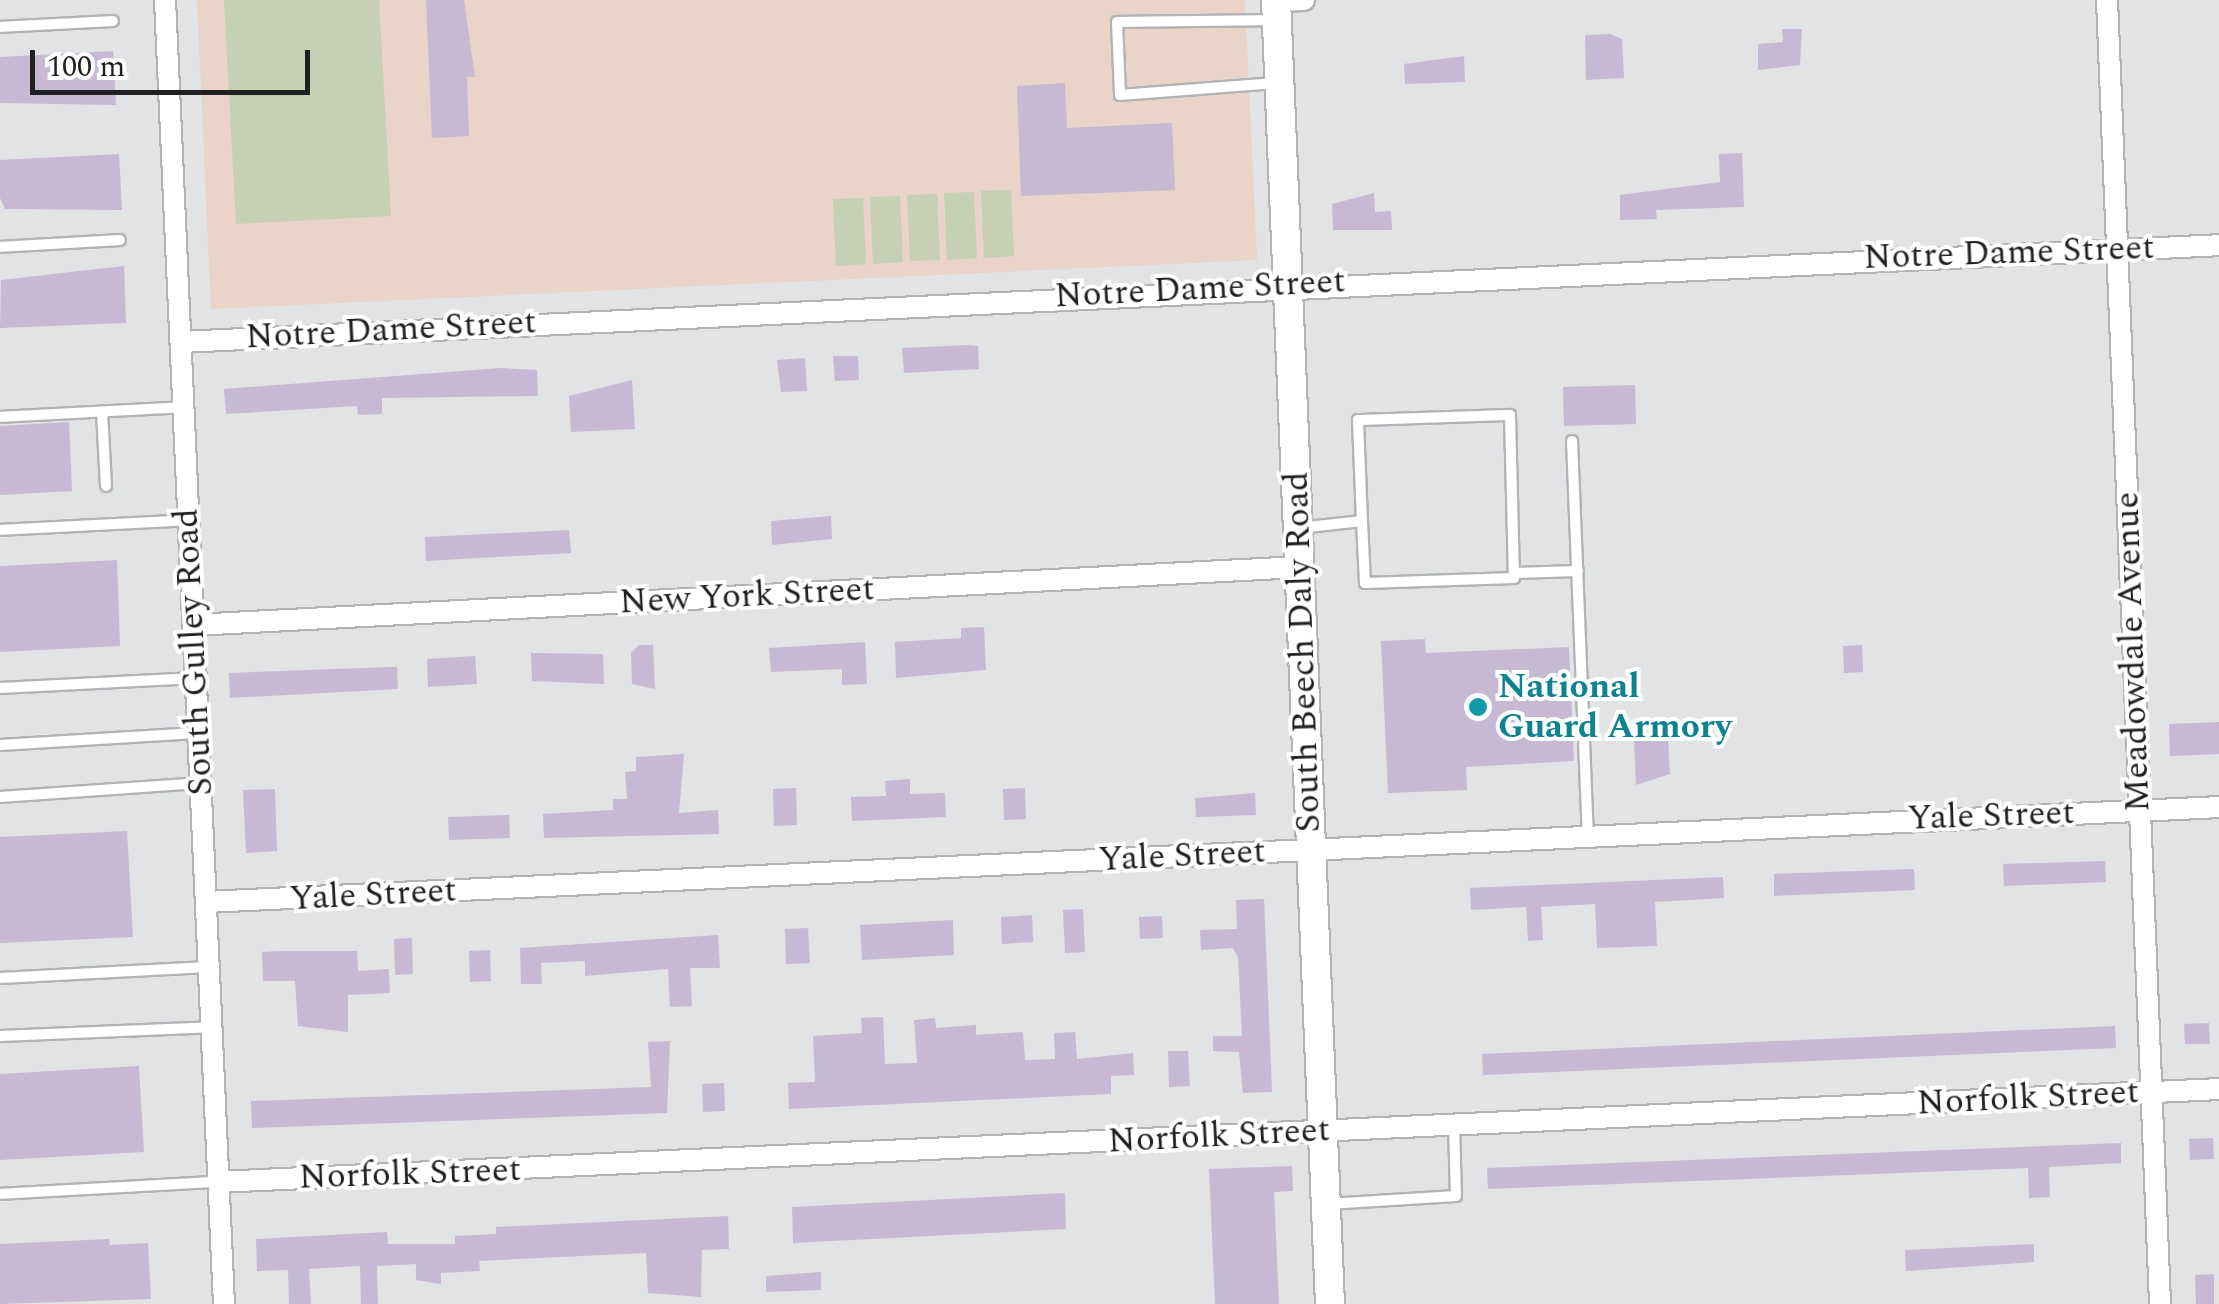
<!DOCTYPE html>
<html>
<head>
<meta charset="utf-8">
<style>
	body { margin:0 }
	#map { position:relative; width:2219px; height:1304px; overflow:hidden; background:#e1e3e5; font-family:Spectral,serif }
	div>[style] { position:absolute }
	.education>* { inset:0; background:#ead3c8 }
	.green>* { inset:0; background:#c6d0b5 }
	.building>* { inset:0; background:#c7b8d3 }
	.roads { filter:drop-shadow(2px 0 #b1b3b5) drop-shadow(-2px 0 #b1b3b5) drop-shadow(0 2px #b1b3b5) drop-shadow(0 -2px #b1b3b5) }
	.lane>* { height:10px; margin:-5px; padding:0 5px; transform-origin:5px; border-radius:5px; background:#fff }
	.street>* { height:20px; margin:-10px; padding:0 10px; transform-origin:10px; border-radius:10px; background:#fff }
	.secondary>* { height:28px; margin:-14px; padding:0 14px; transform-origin:14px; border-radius:14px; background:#fff }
	.dots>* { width:28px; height:28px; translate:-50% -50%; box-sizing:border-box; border:5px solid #fff; border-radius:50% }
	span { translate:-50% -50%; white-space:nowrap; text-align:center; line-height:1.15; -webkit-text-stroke:8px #fff; paint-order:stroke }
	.street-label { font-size:35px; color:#1f2021 }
	.culture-label { font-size:35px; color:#0d838f; font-weight:700 }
	.left { translate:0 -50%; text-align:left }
	.scale { position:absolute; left:30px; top:50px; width:280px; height:45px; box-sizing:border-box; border:5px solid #1f2021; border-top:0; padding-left:12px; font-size:30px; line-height:35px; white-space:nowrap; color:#1f2021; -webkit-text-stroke:8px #fff; paint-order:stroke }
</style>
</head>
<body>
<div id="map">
	<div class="education">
		<i style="clip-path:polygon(197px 0,1245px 0,1257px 260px,211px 309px)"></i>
	</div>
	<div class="green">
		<i style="clip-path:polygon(224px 0,379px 0,391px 216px,236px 224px)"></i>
		<i style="clip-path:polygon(1011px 190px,1014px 256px,984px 258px,981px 191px)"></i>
		<i style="clip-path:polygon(974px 192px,977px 258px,947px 260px,944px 193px)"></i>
		<i style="clip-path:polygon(937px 194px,940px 260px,910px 261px,907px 195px)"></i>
		<i style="clip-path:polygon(900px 196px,903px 262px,873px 264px,870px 197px)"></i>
		<i style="clip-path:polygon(863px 198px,866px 264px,836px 266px,833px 199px)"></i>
	</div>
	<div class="building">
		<i style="clip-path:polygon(426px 0,464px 0,475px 77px,467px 77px,469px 136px,432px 138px)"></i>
		<i style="clip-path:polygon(1782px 29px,1802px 29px,1800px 65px,1758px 70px,1758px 44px,1783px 42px)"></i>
		<i style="clip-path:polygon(1610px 34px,1622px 39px,1624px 78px,1586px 80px,1585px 35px)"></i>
		<i style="clip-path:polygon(113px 51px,116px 105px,0 103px,0 57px)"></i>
		<i style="clip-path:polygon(1464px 56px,1465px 82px,1405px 84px,1404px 64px)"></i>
		<i style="clip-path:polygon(1065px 83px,1067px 128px,1172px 123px,1175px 190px,1021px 196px,1017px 86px)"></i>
		<i style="clip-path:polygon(1742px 153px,1744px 207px,1656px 210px,1657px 219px,1620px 220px,1620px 195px,1720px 182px,1719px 154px)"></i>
		<i style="clip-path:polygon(119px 154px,122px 210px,5px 209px,0 198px,0 160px)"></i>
		<i style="clip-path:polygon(1374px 193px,1375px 212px,1391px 211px,1392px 230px,1333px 230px,1332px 204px)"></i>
		<i style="clip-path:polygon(124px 266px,126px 323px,0 328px,1px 280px)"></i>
		<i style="clip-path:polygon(969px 345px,978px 346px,979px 369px,904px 373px,902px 348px)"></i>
		<i style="clip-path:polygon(833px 356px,858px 356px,859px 380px,835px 381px)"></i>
		<i style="clip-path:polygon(805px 358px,807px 391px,781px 392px,777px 360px)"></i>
		<i style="clip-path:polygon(501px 368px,537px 370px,538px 396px,382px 398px,382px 414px,358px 415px,357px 406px,226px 414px,224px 389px)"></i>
		<i style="clip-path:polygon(632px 380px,635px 429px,571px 432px,569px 396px)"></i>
		<i style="clip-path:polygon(1635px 385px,1636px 424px,1564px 426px,1563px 387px)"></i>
		<i style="clip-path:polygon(69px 422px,72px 491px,0 495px,0 426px)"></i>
		<i style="clip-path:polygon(831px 516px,832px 539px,772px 545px,771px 521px)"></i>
		<i style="clip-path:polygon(569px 530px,571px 553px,426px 561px,425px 537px)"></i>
		<i style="clip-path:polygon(117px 560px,120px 646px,0 652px,0 566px)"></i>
		<i style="clip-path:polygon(984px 627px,986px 670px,896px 678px,895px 642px,961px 638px,961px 628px)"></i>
		<i style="clip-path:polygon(1425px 639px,1426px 653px,1569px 647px,1574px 761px,1466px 767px,1467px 790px,1388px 793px,1381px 641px)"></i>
		<i style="clip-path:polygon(865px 642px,867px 684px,842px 685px,842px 669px,771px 672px,769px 648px)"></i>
		<i style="clip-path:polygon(639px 645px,653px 645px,655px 689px,632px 684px,631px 653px)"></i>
		<i style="clip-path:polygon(1862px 645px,1863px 672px,1844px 673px,1843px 646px)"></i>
		<i style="clip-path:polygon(531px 653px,603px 654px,604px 684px,532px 681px)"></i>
		<i style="clip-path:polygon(475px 656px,477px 684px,428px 687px,427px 659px)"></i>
		<i style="clip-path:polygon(388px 667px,397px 667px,398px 689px,230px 698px,229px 673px)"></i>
		<i style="clip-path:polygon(2219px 722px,2219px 754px,2170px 756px,2169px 724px)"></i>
		<i style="clip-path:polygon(1668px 738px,1670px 774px,1636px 785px,1634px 740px)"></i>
		<i style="clip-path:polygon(684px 754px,679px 813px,718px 810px,719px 834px,544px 838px,543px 814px,613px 810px,613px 799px,627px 799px,625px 772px,636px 771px,636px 757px)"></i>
		<i style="clip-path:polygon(910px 779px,910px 794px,945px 793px,946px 817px,852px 821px,851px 797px,886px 796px,885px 781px)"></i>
		<i style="clip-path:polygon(796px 788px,797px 825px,774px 826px,773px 789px)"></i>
		<i style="clip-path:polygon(1025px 788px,1026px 819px,1004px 820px,1003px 789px)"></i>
		<i style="clip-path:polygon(275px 789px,277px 851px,246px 853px,243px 790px)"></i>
		<i style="clip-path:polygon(1255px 793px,1256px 815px,1196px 817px,1195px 798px)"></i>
		<i style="clip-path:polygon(509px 815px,510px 838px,449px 840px,448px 817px)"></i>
		<i style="clip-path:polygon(127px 831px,133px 937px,0 943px,0 837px)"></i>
		<i style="clip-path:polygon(2105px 861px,2106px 882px,2004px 886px,2003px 864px)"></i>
		<i style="clip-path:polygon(1914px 869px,1915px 890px,1774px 896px,1774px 874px)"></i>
		<i style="clip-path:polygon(1723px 877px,1724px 898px,1655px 902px,1657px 946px,1597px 948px,1595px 904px,1541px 907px,1543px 940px,1528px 941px,1526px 907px,1471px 910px,1470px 888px)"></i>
		<i style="clip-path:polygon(1264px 899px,1272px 1092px,1243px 1093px,1239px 1052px,1213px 1051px,1213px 1036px,1242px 1036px,1238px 958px,1233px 948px,1201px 950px,1200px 930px,1237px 929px,1236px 900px)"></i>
		<i style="clip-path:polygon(1083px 909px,1085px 952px,1065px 953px,1063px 910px)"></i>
		<i style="clip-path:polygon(1032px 915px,1033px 942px,1002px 944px,1001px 917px)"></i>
		<i style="clip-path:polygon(1162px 916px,1163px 938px,1140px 939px,1139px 917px)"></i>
		<i style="clip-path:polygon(953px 920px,954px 955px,862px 960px,860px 925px)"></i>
		<i style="clip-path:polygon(808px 928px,810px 963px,786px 964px,785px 929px)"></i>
		<i style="clip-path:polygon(718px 935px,720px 968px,690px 968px,692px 1006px,670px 1007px,668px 969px,585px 976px,585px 961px,541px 963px,542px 984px,521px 984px,520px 948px)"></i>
		<i style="clip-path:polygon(412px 938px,413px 974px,395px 975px,394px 939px)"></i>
		<i style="clip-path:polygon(490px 950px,491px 981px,470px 982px,469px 951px)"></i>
		<i style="clip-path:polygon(281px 951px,357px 951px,358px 971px,389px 969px,390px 993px,348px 995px,348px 1032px,298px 1026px,295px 981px,263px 981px,262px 952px)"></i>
		<i style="clip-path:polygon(883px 1017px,885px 1064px,917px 1063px,914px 1020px,935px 1018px,936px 1028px,976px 1025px,976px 1035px,1023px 1032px,1025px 1060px,1055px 1059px,1054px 1033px,1075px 1032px,1077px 1059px,1133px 1053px,1134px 1075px,1111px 1076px,1111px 1094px,789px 1109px,788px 1083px,815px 1082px,813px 1036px,862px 1033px,861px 1018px)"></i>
		<i style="clip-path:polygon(2209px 1023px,2210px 1044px,2185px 1044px,2184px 1024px)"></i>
		<i style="clip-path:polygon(2115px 1026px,2116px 1048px,1483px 1075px,1482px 1054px)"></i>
		<i style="clip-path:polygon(670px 1041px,667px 1113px,252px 1128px,251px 1101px,651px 1087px,648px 1042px)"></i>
		<i style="clip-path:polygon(1168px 1051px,1188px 1051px,1190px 1086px,1169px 1087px)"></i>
		<i style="clip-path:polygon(139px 1066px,144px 1152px,0 1160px,0 1074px)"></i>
		<i style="clip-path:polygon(724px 1083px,725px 1111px,703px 1112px,702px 1084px)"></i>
		<i style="clip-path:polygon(2213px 1138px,2214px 1159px,2190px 1160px,2189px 1139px)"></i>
		<i style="clip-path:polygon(2121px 1143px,2121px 1163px,2049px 1167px,2050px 1197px,2029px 1198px,2028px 1168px,1488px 1189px,1487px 1168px)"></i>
		<i style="clip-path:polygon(1292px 1166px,1293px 1191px,1274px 1192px,1279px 1304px,1215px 1304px,1209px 1169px)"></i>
		<i style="clip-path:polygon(1065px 1193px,1066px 1229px,793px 1243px,792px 1207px)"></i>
		<i style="clip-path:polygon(728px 1216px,729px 1249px,702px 1250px,701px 1297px,648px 1293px,646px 1253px,479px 1261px,480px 1271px,441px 1273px,441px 1284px,416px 1280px,416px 1264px,377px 1266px,378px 1304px,361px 1304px,360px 1266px,309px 1269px,311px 1304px,289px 1304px,288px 1270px,257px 1271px,256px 1239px,387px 1232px,388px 1244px,455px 1244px,455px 1236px,496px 1234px,496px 1227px)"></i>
		<i style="clip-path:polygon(109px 1239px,110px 1245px,148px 1243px,151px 1299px,0 1304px,0 1244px)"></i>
		<i style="clip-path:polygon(2034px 1244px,2034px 1262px,1906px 1271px,1905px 1250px)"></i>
		<i style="clip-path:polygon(821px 1272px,821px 1290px,766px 1292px,766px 1276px)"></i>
		<i style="clip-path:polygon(2214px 1274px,2214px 1304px,2196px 1304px,2195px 1275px)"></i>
	</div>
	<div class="roads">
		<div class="lane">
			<i style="left:1276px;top:20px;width:159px;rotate:179.3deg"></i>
			<i style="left:1117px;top:22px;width:73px;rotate:87.6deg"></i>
			<i style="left:1120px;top:95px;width:156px;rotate:-4.4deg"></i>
			<i style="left:0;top:27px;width:113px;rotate:-3deg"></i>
			<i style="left:0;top:247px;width:120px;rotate:-3.3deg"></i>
			<i style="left:102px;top:412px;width:74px;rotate:86.9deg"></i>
			<i style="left:0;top:417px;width:182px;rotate:-3.1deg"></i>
			<i style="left:1572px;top:441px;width:392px;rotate:87.7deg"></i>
			<i style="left:1299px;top:528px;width:63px;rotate:-6.3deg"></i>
			<i style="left:1362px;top:521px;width:101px;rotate:-92.3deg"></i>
			<i style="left:1358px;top:420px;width:152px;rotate:-1.9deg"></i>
			<i style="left:1510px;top:415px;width:163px;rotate:88.6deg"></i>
			<i style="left:1514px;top:578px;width:149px;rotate:178.1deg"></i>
			<i style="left:1365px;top:583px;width:62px;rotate:-92.8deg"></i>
			<i style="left:0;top:530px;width:188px;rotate:-3deg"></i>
			<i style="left:1514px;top:573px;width:64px;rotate:-1.8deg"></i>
			<i style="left:0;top:688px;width:196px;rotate:-2.9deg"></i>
			<i style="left:0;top:745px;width:197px;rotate:-3.5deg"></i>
			<i style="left:0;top:797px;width:199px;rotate:-4deg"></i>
			<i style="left:0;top:978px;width:208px;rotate:-3deg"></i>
			<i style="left:0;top:1036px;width:211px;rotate:-2.4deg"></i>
			<i style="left:0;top:1194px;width:217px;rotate:-3.2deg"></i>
			<i style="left:1328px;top:1204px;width:128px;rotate:-3.6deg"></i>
			<i style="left:1456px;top:1196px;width:72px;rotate:-91.6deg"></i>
		</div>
		<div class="street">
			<i style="left:165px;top:0;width:1305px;rotate:87.41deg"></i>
			<i style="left:2107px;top:0;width:1305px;rotate:87.67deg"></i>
			<i style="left:1276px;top:1px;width:28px;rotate:-2deg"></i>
			<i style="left:181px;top:342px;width:2040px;rotate:-2.72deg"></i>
			<i style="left:193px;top:625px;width:1109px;rotate:-3deg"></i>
			<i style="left:206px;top:902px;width:2015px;rotate:-2.7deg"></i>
			<i style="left:218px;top:1182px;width:2003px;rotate:-2.66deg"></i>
		</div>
		<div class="secondary">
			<i style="left:1276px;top:0;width:1305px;rotate:87.63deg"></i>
		</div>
	</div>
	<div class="dots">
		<i style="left:1478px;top:707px;background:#0f9aa8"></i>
	</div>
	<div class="street-label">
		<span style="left:2009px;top:253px;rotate:-2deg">Notre Dame Street</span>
		<span style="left:1200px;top:289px;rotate:-3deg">Notre Dame Street</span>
		<span style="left:391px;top:330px;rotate:-3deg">Notre Dame Street</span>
		<span style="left:747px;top:596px;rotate:-3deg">New York Street</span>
		<span style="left:194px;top:652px;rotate:-93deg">South Gulley Road</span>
		<span style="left:1303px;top:652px;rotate:-92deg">South Beech Daly Road</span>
		<span style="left:2133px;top:652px;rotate:-92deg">Meadowdale Avenue</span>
		<span style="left:1991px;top:816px;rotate:-2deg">Yale Street</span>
		<span style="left:1182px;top:856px;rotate:-3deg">Yale Street</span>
		<span style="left:373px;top:895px;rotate:-3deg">Yale Street</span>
		<span style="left:2028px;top:1098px;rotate:-3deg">Norfolk Street</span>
		<span style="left:1219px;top:1136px;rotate:-3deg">Norfolk Street</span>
		<span style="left:410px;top:1174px;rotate:-2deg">Norfolk Street</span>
	</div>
	<div class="culture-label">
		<span class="left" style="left:1498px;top:707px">National<br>Guard Armory</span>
	</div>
	<div class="scale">100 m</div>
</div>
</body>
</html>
